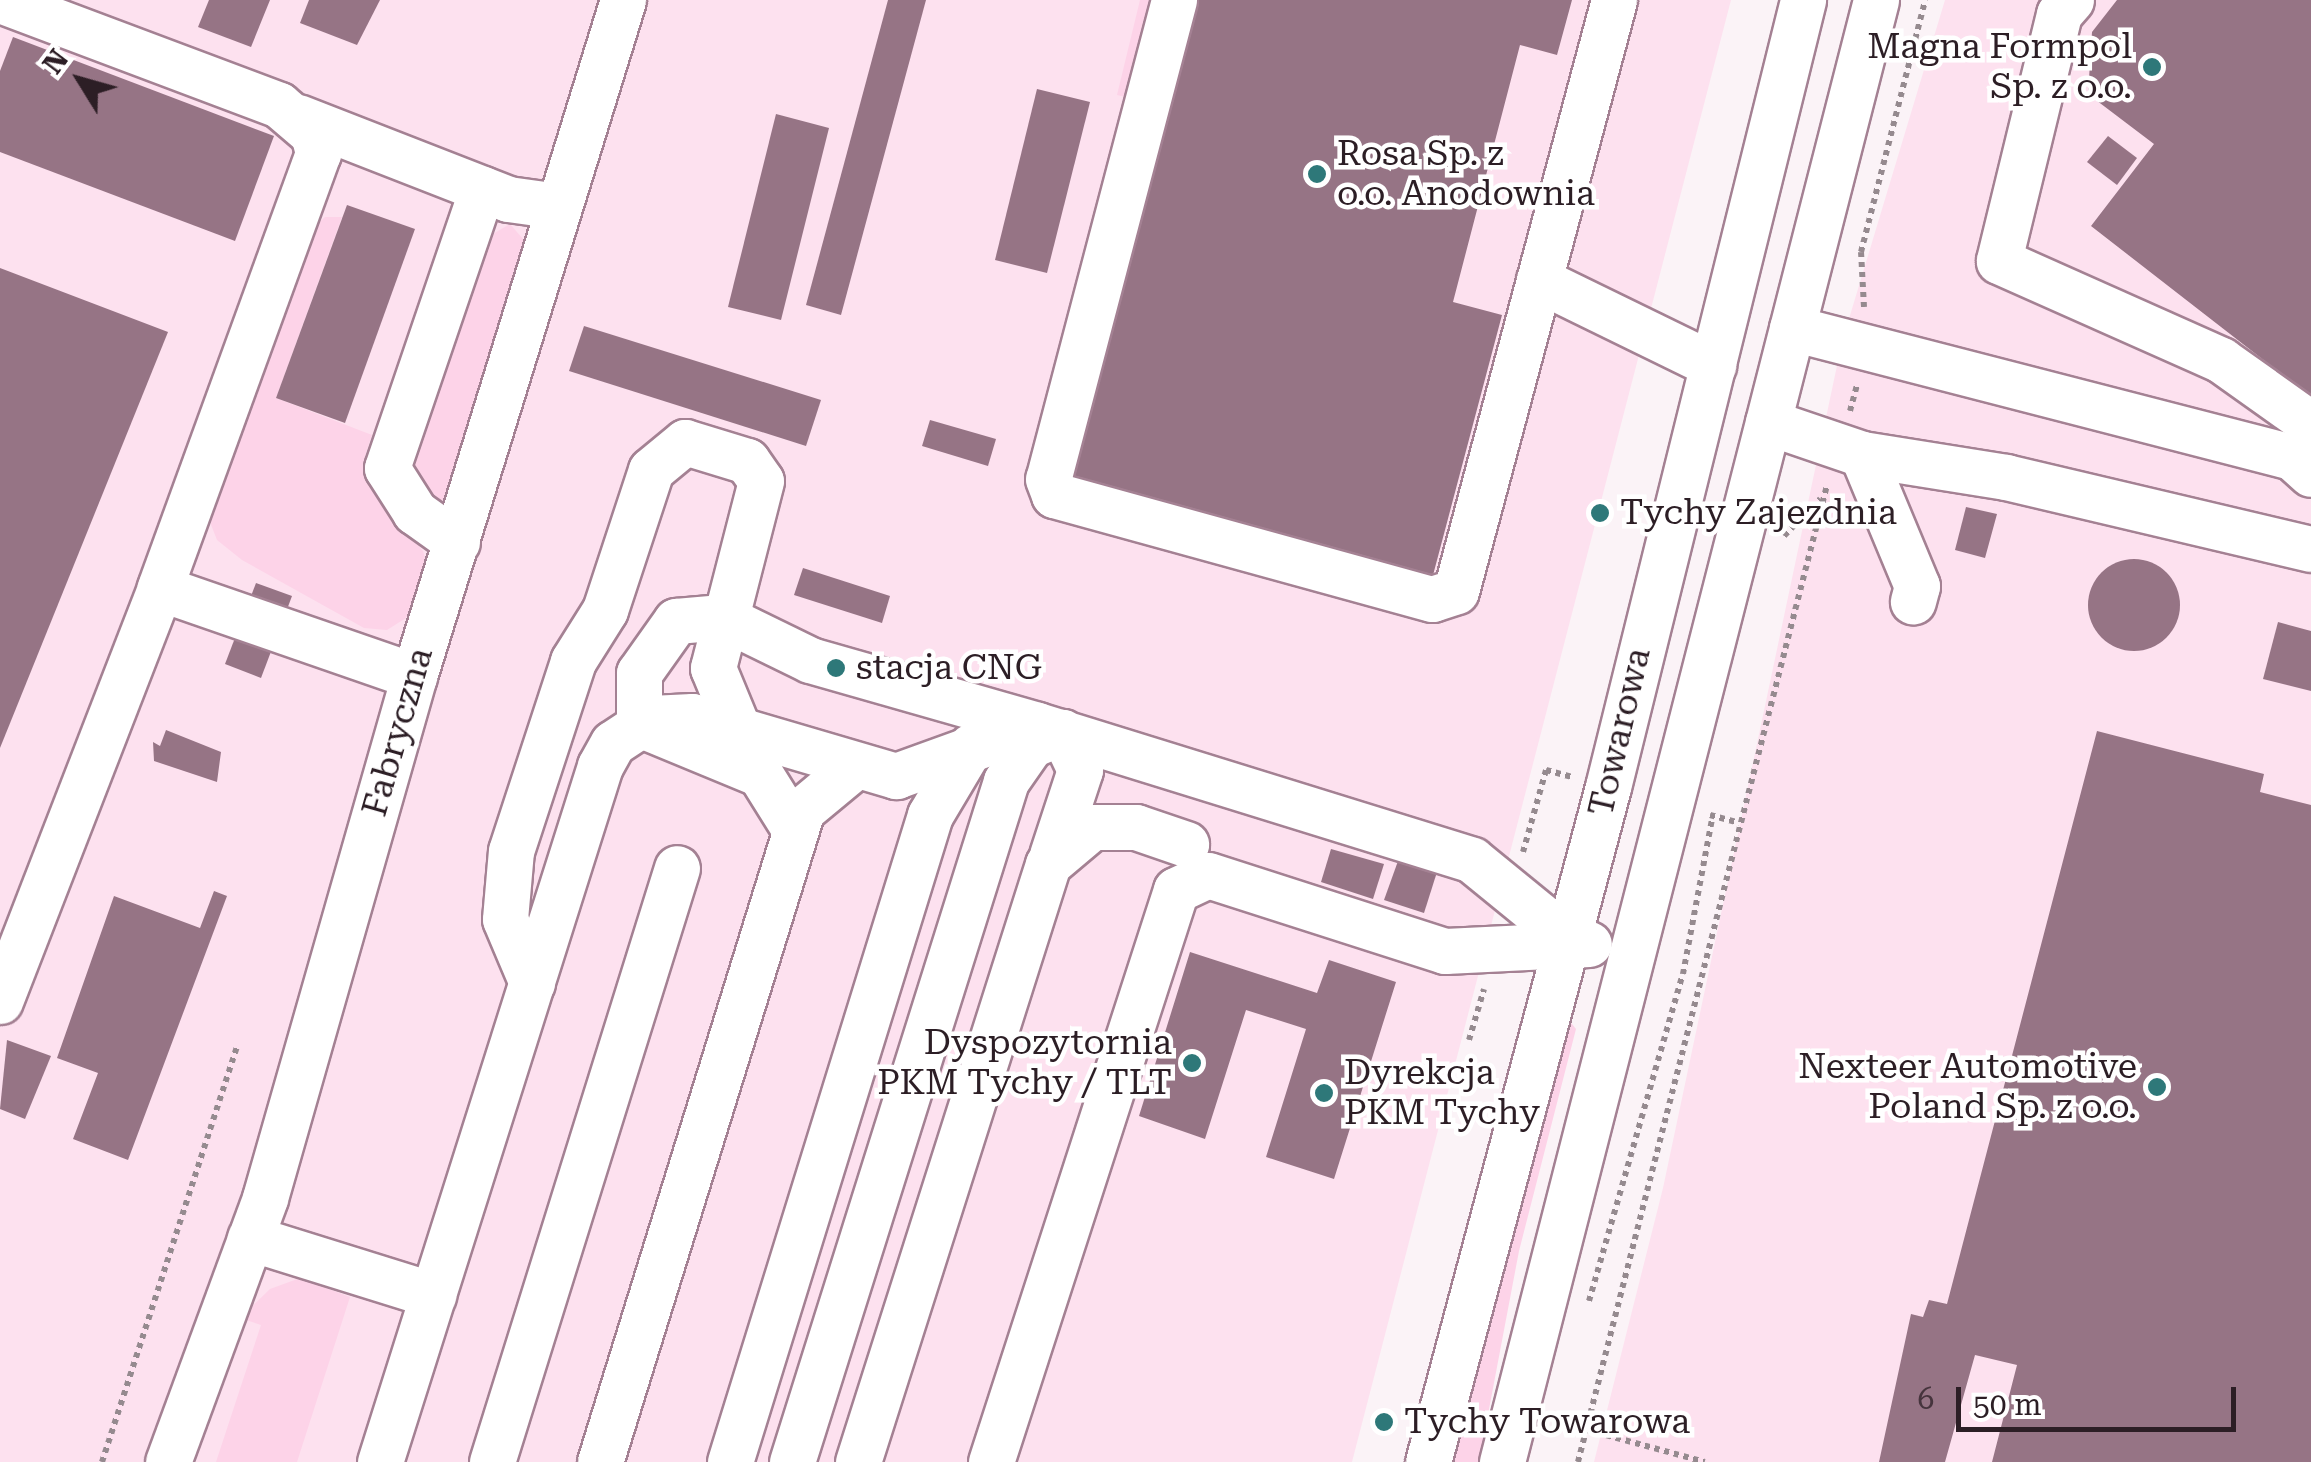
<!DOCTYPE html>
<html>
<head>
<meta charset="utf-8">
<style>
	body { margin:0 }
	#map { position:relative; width:2311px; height:1462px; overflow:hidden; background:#fbf3f7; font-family:"Roboto Serif",serif }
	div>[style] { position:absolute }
	.built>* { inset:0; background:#fde1ef }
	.green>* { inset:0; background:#fdd3e8 }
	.building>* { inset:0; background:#967485 }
	.round { border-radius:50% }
	.path>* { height:6px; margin-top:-3px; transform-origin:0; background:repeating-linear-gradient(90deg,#958a8f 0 5px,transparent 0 10px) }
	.roads { filter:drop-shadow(2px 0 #a48193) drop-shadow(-2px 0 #a48193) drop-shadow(0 2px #a48193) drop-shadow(0 -2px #a48193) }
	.minor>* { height:45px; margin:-22.5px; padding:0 22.5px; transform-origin:22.5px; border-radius:22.5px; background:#fff }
	.dots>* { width:28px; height:28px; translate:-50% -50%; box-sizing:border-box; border:5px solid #fff; border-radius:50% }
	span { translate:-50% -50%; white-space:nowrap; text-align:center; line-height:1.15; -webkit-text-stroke:9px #fff; paint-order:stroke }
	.number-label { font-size:30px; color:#46343d }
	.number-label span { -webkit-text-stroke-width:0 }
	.poi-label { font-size:35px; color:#2c1e25 }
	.right { translate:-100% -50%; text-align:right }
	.left { translate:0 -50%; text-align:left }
	.street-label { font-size:35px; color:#2c1e25 }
	.north { position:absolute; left:30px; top:30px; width:100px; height:100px; -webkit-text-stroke:8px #fff; paint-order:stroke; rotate:307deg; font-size:28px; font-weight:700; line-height:40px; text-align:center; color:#2c1e25 }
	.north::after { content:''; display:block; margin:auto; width:35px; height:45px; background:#2c1e25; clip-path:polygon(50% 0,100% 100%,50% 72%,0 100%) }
	.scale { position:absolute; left:1956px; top:1387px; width:280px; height:45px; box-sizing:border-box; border:5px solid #2c1e25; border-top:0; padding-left:12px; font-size:30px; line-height:35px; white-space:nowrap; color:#2c1e25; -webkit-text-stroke:8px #fff; paint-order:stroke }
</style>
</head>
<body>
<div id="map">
	<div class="built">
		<i style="clip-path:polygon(0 0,1731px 0,1352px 1462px,0 1462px)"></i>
		<i style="clip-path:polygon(1945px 0,2311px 0,2311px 1462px,1594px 1462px,1663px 1188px,1842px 342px)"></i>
	</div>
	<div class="green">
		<i style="clip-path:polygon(1140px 0,1164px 0,1139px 100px,1117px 95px)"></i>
		<i style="clip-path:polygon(325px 217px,342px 217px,276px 398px,372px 435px,365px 456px,373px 491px,423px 551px,429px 573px,406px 618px,387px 630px,364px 628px,242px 560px,217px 540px,208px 517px,303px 237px)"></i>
		<i style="clip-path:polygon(510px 224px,530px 247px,450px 498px,429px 505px,409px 480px,411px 450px,486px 238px)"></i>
		<i style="clip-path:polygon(1568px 1019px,1576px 1029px,1519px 1251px,1479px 1462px,1453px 1462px)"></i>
		<i style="clip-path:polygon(300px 1278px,350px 1297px,297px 1462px,216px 1462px,261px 1325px,240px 1318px,270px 1289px)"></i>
	</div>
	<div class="building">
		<i style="clip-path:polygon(209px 0,270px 0,251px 47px,198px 27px)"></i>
		<i style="clip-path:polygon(309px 0,380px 0,357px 45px,300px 23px)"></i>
		<i style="clip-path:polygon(888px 0,926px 0,841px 315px,806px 305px)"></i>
		<i style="clip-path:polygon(1193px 0,1572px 0,1557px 55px,1520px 45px,1453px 302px,1502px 315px,1432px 579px,1066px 483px)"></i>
		<i style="clip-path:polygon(2117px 0,2311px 0,2311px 397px,2091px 226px,2154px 144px,2088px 94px,2092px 32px)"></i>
		<i style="clip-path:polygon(13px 37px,274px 136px,235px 241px,0 152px,0 71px)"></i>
		<i style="clip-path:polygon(1037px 89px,1090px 102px,1047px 273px,995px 260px)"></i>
		<i style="clip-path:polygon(776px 114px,829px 128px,781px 320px,728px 307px)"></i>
		<i style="clip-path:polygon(2108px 136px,2137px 158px,2117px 185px,2087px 162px)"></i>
		<i style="clip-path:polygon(347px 205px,415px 229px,345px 423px,276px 398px)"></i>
		<i style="clip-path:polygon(0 268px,168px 332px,0 748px)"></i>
		<i style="clip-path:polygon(584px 326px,821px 400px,806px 446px,569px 371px)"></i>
		<i style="clip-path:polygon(930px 420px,996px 439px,988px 466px,922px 446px)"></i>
		<i style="clip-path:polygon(1966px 507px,1997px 514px,1985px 558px,1955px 550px)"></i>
		<i class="round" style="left:2088px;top:559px;width:92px;height:92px"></i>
		<i style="clip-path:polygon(803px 568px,890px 596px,882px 623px,794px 595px)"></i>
		<i style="clip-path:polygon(256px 583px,292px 596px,261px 678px,225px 664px)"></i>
		<i style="clip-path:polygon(2278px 622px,2311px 631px,2311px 691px,2263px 679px)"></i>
		<i style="clip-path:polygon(166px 730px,221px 752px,217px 782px,154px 761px,153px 742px,160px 746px)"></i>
		<i style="clip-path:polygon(2097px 731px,2264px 774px,2260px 792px,2311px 805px,2311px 1462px,1992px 1462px,2017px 1365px,1975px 1355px,1945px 1462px,1879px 1462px,1911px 1314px,1923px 1317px,1929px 1300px,1947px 1304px)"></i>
		<i style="clip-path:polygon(1331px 849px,1384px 864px,1373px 899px,1321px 882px)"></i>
		<i style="clip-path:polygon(1398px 861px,1437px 872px,1424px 913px,1384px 900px)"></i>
		<i style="clip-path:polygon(214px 891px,227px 896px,128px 1160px,73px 1139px,98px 1073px,57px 1058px,114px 896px,200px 928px)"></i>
		<i style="clip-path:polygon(1190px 952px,1317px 993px,1329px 960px,1396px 982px,1334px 1179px,1266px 1157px,1306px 1029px,1246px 1010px,1205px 1139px,1139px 1116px)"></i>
		<i style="clip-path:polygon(7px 1040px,51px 1056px,25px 1119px,0 1109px)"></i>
	</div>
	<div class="path">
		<i style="left:1864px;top:307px;width:55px;rotate:-93.1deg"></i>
		<i style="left:1861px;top:252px;width:260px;rotate:-75.7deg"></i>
		<i style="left:1850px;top:411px;width:28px;rotate:-75deg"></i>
		<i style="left:1784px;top:536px;width:52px;rotate:-45.8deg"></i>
		<i style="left:1710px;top:815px;width:30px;rotate:15deg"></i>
		<i style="left:1523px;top:852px;width:85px;rotate:-74.3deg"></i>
		<i style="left:1546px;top:770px;width:28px;rotate:15deg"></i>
		<i style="left:1469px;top:1040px;width:53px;rotate:-73.6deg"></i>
		<i style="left:1589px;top:1301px;width:340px;rotate:-74deg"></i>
		<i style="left:1683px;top:974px;width:158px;rotate:-79.4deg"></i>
		<i style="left:1558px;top:1422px;width:152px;rotate:15.2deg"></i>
		<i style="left:102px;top:1462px;width:437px;rotate:-72deg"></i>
		<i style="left:1578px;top:1462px;width:1008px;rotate:-75.7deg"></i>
	</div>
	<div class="roads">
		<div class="minor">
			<i style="left:0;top:0;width:298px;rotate:20.6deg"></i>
			<i style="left:279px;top:105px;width:45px;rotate:40.5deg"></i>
			<i style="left:313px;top:134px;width:20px;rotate:75deg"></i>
			<i style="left:318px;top:153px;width:463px;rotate:110deg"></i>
			<i style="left:160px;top:588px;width:269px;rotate:19.1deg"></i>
			<i style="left:1174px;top:0;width:495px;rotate:104.7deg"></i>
			<i style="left:1048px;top:479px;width:17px;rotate:69deg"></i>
			<i style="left:1054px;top:495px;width:392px;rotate:15.4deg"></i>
			<i style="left:1432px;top:599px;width:25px;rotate:-18deg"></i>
			<i style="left:1456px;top:591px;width:612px;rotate:-75.03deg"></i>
			<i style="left:2071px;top:0;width:18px;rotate:131deg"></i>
			<i style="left:2059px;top:14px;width:254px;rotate:103.7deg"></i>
			<i style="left:1999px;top:261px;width:243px;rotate:24deg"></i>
			<i style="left:2221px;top:360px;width:110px;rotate:35.4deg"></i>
			<i style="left:298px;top:117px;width:225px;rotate:21.3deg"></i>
			<i style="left:508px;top:199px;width:51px;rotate:7.8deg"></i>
			<i style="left:1539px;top:280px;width:194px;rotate:26deg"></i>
			<i style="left:1792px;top:328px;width:516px;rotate:14.47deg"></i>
			<i style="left:2292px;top:457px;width:25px;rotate:42deg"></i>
			<i style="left:1768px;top:422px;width:99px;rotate:18.8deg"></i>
			<i style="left:1862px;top:454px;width:146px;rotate:9.1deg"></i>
			<i style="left:2006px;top:477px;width:313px;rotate:13.3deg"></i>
			<i style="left:1862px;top:454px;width:143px;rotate:67.4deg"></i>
			<i style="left:1917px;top:586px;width:16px;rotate:105deg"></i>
			<i style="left:457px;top:542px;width:52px;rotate:-144.5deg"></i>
			<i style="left:415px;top:512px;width:52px;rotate:-122.5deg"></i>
			<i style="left:387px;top:468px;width:295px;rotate:-71.2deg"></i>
			<i style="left:795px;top:830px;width:66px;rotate:-122deg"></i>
			<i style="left:760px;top:774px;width:131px;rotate:-157.5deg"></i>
			<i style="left:639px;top:724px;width:51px;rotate:-90deg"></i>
			<i style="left:639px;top:673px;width:64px;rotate:-54.6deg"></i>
			<i style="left:676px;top:621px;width:46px;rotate:-5deg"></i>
			<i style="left:722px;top:617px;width:98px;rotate:26deg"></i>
			<i style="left:810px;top:660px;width:234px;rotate:15.9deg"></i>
			<i style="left:1052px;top:855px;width:89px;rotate:-71.8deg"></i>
			<i style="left:1080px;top:770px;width:42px;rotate:-115.3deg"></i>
			<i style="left:532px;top:983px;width:69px;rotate:-112.9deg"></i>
			<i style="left:505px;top:919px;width:68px;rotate:-85deg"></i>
			<i style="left:511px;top:851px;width:200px;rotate:-71.9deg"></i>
			<i style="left:573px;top:661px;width:60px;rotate:-57.9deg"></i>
			<i style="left:605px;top:610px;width:147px;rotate:-71.8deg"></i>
			<i style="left:651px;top:470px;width:44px;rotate:-39.5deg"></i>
			<i style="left:685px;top:442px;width:65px;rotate:17deg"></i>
			<i style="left:747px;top:461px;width:24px;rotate:55deg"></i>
			<i style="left:761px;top:481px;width:193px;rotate:104.4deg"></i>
			<i style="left:713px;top:668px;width:68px;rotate:67.6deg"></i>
			<i style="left:0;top:1001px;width:443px;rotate:-68.8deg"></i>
			<i style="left:250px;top:1238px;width:192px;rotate:17.3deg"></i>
			<i style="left:168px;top:1462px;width:281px;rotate:-69.8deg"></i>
			<i style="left:265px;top:1198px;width:543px;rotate:-74.07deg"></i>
			<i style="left:414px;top:676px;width:708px;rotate:-72.82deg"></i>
			<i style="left:380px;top:1462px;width:730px;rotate:-72.46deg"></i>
			<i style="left:600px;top:766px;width:26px;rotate:-61deg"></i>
			<i style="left:613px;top:743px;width:45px;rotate:-33.3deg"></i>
			<i style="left:651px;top:718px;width:41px;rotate:-2.8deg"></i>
			<i style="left:692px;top:716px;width:213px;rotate:16.4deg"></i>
			<i style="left:896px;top:776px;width:150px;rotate:-19.9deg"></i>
			<i style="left:1037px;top:725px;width:455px;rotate:17.2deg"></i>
			<i style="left:1472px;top:860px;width:125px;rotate:39.2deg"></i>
			<i style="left:492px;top:1462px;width:622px;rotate:-72.7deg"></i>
			<i style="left:600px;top:1462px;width:683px;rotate:-72.79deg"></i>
			<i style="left:802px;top:810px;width:69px;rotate:-39.7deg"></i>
			<i style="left:730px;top:1462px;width:677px;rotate:-72.82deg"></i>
			<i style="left:930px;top:815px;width:80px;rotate:-59.3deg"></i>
			<i style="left:792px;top:1462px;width:714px;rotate:-72.55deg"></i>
			<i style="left:1006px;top:781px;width:44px;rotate:-55.2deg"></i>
			<i style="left:1031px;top:745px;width:34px;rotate:-23deg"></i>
			<i style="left:858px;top:1462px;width:627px;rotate:-72.37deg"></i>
			<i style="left:1048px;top:864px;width:57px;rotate:-40.1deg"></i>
			<i style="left:1092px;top:827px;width:44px"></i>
			<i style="left:1136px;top:827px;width:53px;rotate:18.8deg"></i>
			<i style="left:991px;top:1462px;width:601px;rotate:-72.08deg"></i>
			<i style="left:1176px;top:890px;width:35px;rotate:-25deg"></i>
			<i style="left:1208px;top:875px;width:249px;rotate:17.8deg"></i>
			<i style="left:1445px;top:951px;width:144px;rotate:-2.8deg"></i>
			<i style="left:1428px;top:1462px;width:699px;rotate:-75.07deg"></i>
			<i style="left:1608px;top:787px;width:811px;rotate:-76.08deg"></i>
			<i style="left:1502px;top:1462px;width:1509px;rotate:-75.65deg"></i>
		</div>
	</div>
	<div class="dots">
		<i style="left:2152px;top:67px;background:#2e7879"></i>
		<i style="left:1317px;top:174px;background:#2e7879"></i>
		<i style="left:1600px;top:513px;background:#2e7879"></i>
		<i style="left:836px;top:668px;background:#2e7879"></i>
		<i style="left:1192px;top:1063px;background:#2e7879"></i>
		<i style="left:2157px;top:1087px;background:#2e7879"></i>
		<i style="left:1324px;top:1093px;background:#2e7879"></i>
		<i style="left:1384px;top:1422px;background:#2e7879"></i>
	</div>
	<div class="number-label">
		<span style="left:1926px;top:1399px">6</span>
	</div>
	<div class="poi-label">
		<span class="right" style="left:2132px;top:67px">Magna Formpol<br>Sp. z o.o.</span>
		<span class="left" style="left:1337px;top:174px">Rosa Sp. z<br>o.o. Anodownia</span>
		<span class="left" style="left:1620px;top:513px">Tychy Zajezdnia</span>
		<span class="left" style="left:856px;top:668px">stacja CNG</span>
		<span class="right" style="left:1172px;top:1063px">Dyspozytornia<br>PKM Tychy / TLT</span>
		<span class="right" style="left:2137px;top:1087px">Nexteer Automotive<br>Poland Sp. z o.o.</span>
		<span class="left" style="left:1344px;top:1093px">Dyrekcja<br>PKM Tychy</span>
		<span class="left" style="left:1404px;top:1422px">Tychy Towarowa</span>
	</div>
	<div class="street-label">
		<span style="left:398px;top:732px;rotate:-74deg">Fabryczna</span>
		<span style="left:1620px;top:732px;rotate:-77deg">Towarowa</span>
	</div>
	<div class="north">N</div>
	<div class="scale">50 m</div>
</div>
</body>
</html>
